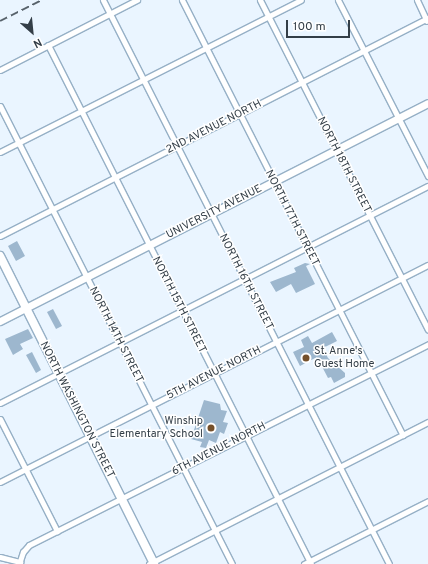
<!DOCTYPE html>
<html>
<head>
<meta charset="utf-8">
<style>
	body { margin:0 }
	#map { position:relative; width:428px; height:564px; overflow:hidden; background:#eaf5ff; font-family:Overpass,sans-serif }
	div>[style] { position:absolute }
	.building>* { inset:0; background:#9db7ce }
	.roads { filter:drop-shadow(1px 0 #96b0c6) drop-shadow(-1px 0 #96b0c6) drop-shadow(0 1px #96b0c6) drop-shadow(0 -1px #96b0c6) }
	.street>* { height:5px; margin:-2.5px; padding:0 2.5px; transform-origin:2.5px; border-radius:2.5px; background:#fff }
	.secondary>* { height:7px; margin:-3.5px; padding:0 3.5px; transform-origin:3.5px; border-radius:3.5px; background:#fff }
	.primary>* { height:8px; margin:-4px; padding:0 4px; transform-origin:4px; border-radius:4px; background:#fff }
	.rail>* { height:1.5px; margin-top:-0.75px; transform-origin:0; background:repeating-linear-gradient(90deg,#57626b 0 8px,transparent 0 12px) }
	.dots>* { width:11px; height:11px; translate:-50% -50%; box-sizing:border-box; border:2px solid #fff; border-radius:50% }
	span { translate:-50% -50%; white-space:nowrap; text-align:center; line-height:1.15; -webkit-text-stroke:3px #fff; paint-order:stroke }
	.street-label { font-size:11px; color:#333e47 }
	.poi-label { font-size:11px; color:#333e47 }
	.left { translate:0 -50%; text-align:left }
	.right { translate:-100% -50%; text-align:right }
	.north { position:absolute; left:12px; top:12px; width:40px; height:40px; -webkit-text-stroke:3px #fff; paint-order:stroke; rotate:153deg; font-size:11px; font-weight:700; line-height:16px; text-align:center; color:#333e47 }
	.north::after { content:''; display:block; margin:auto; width:14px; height:18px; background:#333e47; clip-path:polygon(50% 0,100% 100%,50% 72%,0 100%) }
	.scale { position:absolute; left:286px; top:20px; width:64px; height:18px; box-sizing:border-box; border:2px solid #333e47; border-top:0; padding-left:5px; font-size:12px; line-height:14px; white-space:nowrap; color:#333e47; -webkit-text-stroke:3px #fff; paint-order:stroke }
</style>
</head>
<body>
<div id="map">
	<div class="building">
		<i style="clip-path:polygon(17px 241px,25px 256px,16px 261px,8px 246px)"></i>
		<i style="clip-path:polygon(305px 263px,310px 264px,306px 266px,315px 284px,296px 293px,291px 284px,276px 292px,270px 282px,296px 272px,294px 268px)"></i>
		<i style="clip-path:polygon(53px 309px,62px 326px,56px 329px,47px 312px)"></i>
		<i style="clip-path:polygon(28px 329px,33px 338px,20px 344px,23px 349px,13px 355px,5px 339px)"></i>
		<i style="clip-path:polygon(332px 332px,337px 341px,323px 348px,328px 358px,345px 373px,345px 377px,334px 383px,331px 377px,328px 378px,317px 357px,300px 366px,293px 352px,304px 347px,301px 340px,308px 336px,312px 343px)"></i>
		<i style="clip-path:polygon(32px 352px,41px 370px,36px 373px,26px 355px)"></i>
		<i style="clip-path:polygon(204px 400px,220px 404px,221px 410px,227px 411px,223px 422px,228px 423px,224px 434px,220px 432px,216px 443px,209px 440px,206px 448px,200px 447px,202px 442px,191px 439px)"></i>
	</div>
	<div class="roads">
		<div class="street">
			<i style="left:103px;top:0;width:632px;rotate:63.11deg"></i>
			<i style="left:182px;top:0;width:488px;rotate:63.1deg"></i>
			<i style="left:260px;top:0;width:370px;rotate:63deg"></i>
			<i style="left:338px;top:0;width:198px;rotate:62.9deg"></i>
			<i style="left:417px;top:0;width:23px;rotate:65deg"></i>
			<i style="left:48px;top:45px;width:582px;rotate:63.13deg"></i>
			<i style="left:0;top:70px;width:154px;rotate:-27.1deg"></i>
			<i style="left:0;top:106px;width:513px;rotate:63.14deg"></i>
			<i style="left:0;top:152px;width:337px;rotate:-26.8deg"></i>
			<i style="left:0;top:236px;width:480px;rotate:-27deg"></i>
			<i style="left:0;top:403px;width:480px;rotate:-26.9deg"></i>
			<i style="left:0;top:419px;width:126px;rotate:63deg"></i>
			<i style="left:0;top:482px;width:480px;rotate:-26.9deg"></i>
			<i style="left:0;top:557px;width:21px;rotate:14deg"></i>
			<i style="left:19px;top:564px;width:13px;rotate:-72deg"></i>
			<i style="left:23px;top:552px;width:9px;rotate:-49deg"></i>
			<i style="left:29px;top:545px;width:447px;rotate:-26.7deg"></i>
			<i style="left:149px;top:564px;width:313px;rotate:-27deg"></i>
			<i style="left:304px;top:564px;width:139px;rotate:-26.9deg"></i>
		</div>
		<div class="secondary">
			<i style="left:0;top:321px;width:480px;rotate:-27deg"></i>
		</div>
		<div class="primary">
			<i style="left:0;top:256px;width:344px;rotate:63.4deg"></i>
		</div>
	</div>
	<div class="rail">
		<i style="left:0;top:21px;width:47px;rotate:-26.6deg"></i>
	</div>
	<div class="dots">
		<i style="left:306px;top:358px;background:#75502b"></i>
		<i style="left:211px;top:428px;background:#75502b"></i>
	</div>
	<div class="street-label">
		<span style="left:214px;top:127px;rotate:-27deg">2ND AVENUE NORTH</span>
		<span style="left:344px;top:165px;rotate:63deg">NORTH 18TH STREET</span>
		<span style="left:214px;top:212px;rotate:-27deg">UNIVERSITY AVENUE</span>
		<span style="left:292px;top:218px;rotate:63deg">NORTH 17TH STREET</span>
		<span style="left:246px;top:282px;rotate:63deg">NORTH 16TH STREET</span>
		<span style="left:179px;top:305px;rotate:63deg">NORTH 15TH STREET</span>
		<span style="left:116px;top:335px;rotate:63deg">NORTH 14TH STREET</span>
		<span style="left:214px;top:373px;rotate:-27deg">5TH AVENUE NORTH</span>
		<span style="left:77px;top:410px;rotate:63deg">NORTH WASHINGTON STREET</span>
		<span style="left:219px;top:449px;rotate:-27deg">6TH AVENUE NORTH</span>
	</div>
	<div class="poi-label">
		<span class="left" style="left:314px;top:358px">St. Anne's<br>Guest Home</span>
		<span class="right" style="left:203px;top:428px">Winship<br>Elementary School</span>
	</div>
	<div class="north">N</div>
	<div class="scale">100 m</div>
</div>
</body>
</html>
